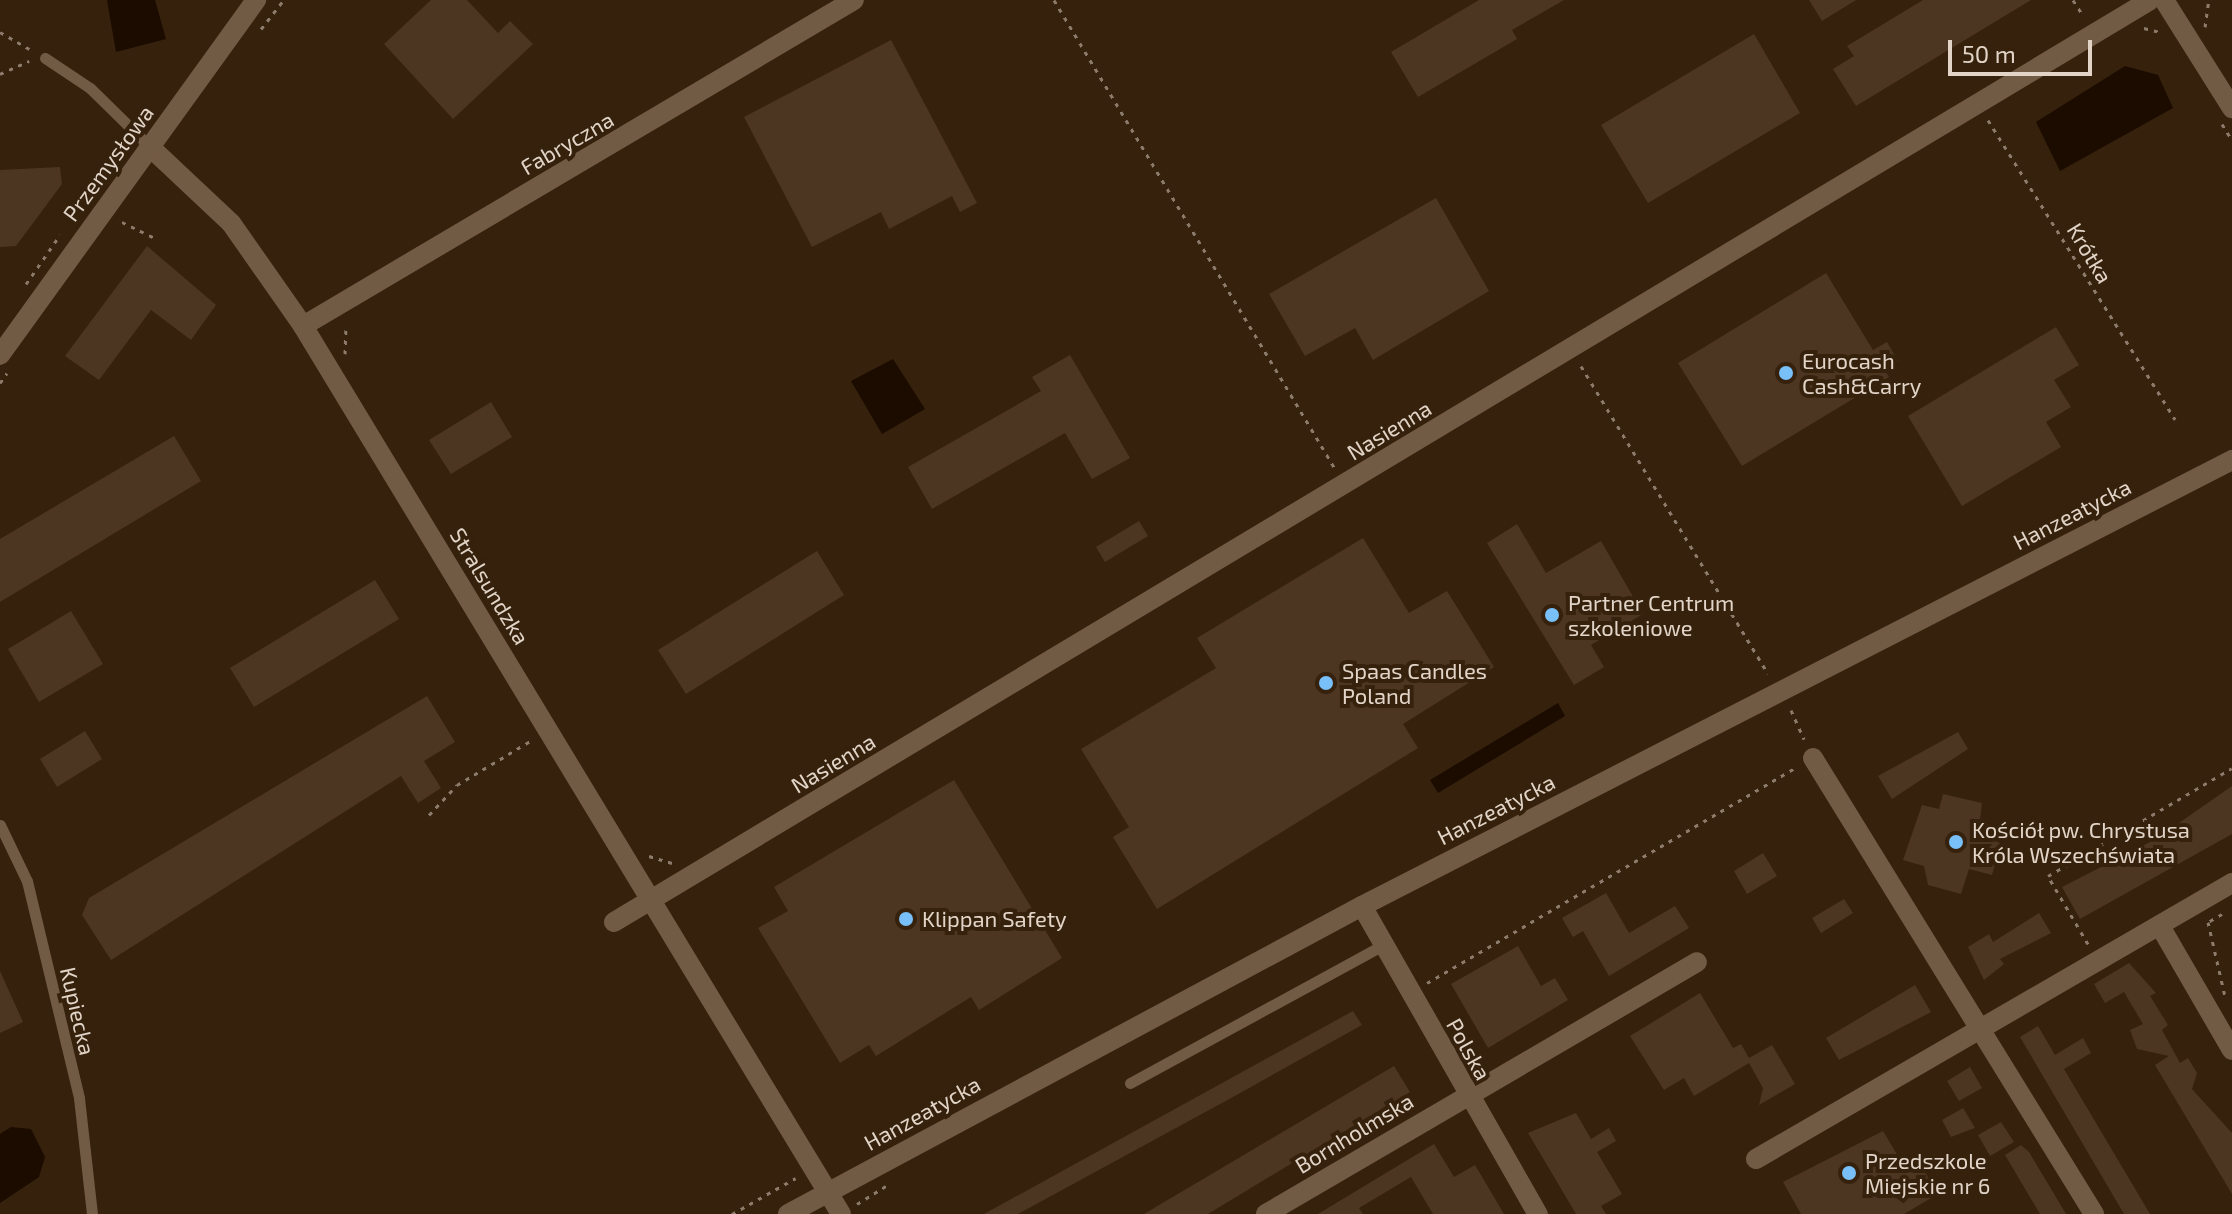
<!DOCTYPE html>
<html>
<head>
<meta charset="utf-8">
<style>
	body { margin:0 }
	#map { position:relative; width:2232px; height:1214px; overflow:hidden; background:#35210c; font-family:"Exo 2",sans-serif }
	div>[style] { position:absolute }
	.water>* { inset:0; background:#1c0c00 }
	.building>* { inset:0; background:#4c3622 }
	.path>* { height:3px; margin-top:-1.5px; transform-origin:0; background:repeating-linear-gradient(90deg,#8d7c6b 0 4px,transparent 0 10px) }
	.service>* { height:11px; margin:-5.5px; padding:0 5.5px; transform-origin:5.5px; border-radius:5.5px; background:#725b45 }
	.minor>* { height:20px; margin:-10px; padding:0 10px; transform-origin:10px; border-radius:10px; background:#725b45 }
	.tertiary>* { height:20px; margin:-10px; padding:0 10px; transform-origin:10px; border-radius:10px; background:#725b45 }
	.dots>* { width:22px; height:22px; translate:-50% -50%; box-sizing:border-box; border:4px solid #35210c; border-radius:50% }
	span { translate:-50% -50%; white-space:nowrap; text-align:center; line-height:1.15; -webkit-text-stroke:8px #35210c; paint-order:stroke }
	.street-label { font-size:22px; color:#e2d5c8 }
	.poi-label { font-size:22px; color:#e2d5c8 }
	.left { translate:0 -50%; text-align:left }
	.scale { position:absolute; left:1948px; top:40px; width:144px; height:36px; box-sizing:border-box; border:4px solid #e2d5c8; border-top:0; padding-left:10px; font-size:24px; line-height:28px; white-space:nowrap; color:#e2d5c8; -webkit-text-stroke:6px #35210c; paint-order:stroke }
</style>
</head>
<body>
<div id="map">
	<div class="water">
		<i style="clip-path:polygon(107px 0,155px 0,166px 39px,116px 52px)"></i>
		<i style="clip-path:polygon(2125px 66px,2158px 75px,2173px 108px,2060px 171px,2036px 122px)"></i>
		<i style="clip-path:polygon(893px 359px,925px 409px,882px 434px,851px 381px)"></i>
		<i style="clip-path:polygon(1558px 703px,1565px 716px,1438px 793px,1430px 780px)"></i>
		<i style="clip-path:polygon(11px 1127px,31px 1129px,45px 1157px,39px 1177px,0 1203px,0 1134px)"></i>
	</div>
	<div class="building">
		<i style="clip-path:polygon(431px 0,467px 0,498px 33px,510px 21px,533px 44px,453px 119px,384px 44px)"></i>
		<i style="clip-path:polygon(1479px 0,1564px 0,1512px 30px,1517px 39px,1418px 97px,1391px 52px)"></i>
		<i style="clip-path:polygon(1809px 0,1856px 0,1822px 21px)"></i>
		<i style="clip-path:polygon(1923px 0,2031px 0,1856px 106px,1833px 69px,1854px 56px,1847px 46px)"></i>
		<i style="clip-path:polygon(1754px 34px,1800px 113px,1648px 203px,1601px 125px)"></i>
		<i style="clip-path:polygon(891px 40px,977px 203px,960px 212px,952px 196px,889px 229px,881px 212px,812px 247px,744px 117px)"></i>
		<i style="clip-path:polygon(60px 167px,62px 184px,16px 246px,0 247px,0 170px)"></i>
		<i style="clip-path:polygon(1436px 198px,1489px 291px,1373px 360px,1355px 328px,1305px 356px,1269px 294px)"></i>
		<i style="clip-path:polygon(147px 246px,216px 305px,191px 340px,151px 310px,99px 380px,65px 356px)"></i>
		<i style="clip-path:polygon(1826px 273px,1873px 350px,1887px 342px,1898px 361px,1884px 369px,1889px 377px,1742px 466px,1678px 363px)"></i>
		<i style="clip-path:polygon(2056px 327px,2079px 365px,2054px 380px,2071px 407px,2046px 422px,2061px 447px,1962px 506px,1908px 416px)"></i>
		<i style="clip-path:polygon(1070px 355px,1130px 458px,1092px 479px,1065px 433px,932px 509px,908px 467px,1041px 391px,1032px 377px)"></i>
		<i style="clip-path:polygon(491px 402px,512px 437px,451px 474px,429px 440px)"></i>
		<i style="clip-path:polygon(174px 436px,201px 481px,0 602px,0 539px)"></i>
		<i style="clip-path:polygon(1139px 521px,1148px 536px,1105px 562px,1096px 547px)"></i>
		<i style="clip-path:polygon(1517px 524px,1546px 573px,1601px 541px,1643px 614px,1591px 645px,1604px 667px,1574px 685px,1487px 543px)"></i>
		<i style="clip-path:polygon(1363px 538px,1409px 613px,1447px 591px,1494px 667px,1403px 724px,1418px 748px,1157px 909px,1113px 837px,1129px 827px,1081px 749px,1216px 668px,1197px 638px)"></i>
		<i style="clip-path:polygon(817px 551px,844px 595px,686px 694px,658px 650px)"></i>
		<i style="clip-path:polygon(375px 580px,399px 619px,254px 707px,230px 668px)"></i>
		<i style="clip-path:polygon(71px 611px,103px 664px,39px 702px,8px 649px)"></i>
		<i style="clip-path:polygon(427px 696px,455px 742px,424px 761px,441px 788px,418px 803px,401px 776px,111px 960px,82px 915px,89px 898px)"></i>
		<i style="clip-path:polygon(85px 731px,102px 759px,57px 787px,40px 759px)"></i>
		<i style="clip-path:polygon(1958px 732px,1968px 749px,1892px 799px,1878px 776px)"></i>
		<i style="clip-path:polygon(954px 780px,1062px 958px,979px 1010px,971px 997px,876px 1056px,869px 1045px,840px 1063px,758px 928px,788px 911px,774px 887px)"></i>
		<i style="clip-path:polygon(2232px 786px,2232px 834px,2080px 919px,2062px 887px,2156px 839px)"></i>
		<i style="clip-path:polygon(1943px 794px,1982px 803px,1979px 829px,2001px 844px,1992px 875px,1969px 869px,1961px 894px,1928px 885px,1924px 866px,1903px 860px,1922px 805px,1939px 809px)"></i>
		<i style="clip-path:polygon(1763px 853px,1777px 876px,1747px 894px,1734px 871px)"></i>
		<i style="clip-path:polygon(1606px 893px,1629px 933px,1675px 906px,1689px 928px,1609px 976px,1583px 931px,1573px 937px,1562px 918px)"></i>
		<i style="clip-path:polygon(1844px 899px,1853px 913px,1821px 933px,1812px 918px)"></i>
		<i style="clip-path:polygon(2039px 913px,2051px 933px,2000px 959px,2004px 964px,1984px 980px,1968px 947px,1989px 934px,1993px 942px)"></i>
		<i style="clip-path:polygon(1518px 946px,1541px 986px,1555px 978px,1568px 1000px,1488px 1048px,1451px 984px)"></i>
		<i style="clip-path:polygon(2129px 963px,2156px 993px,2150px 996px,2168px 1025px,2162px 1030px,2180px 1063px,2188px 1058px,2197px 1073px,2192px 1089px,2232px 1133px,2232px 1194px,2155px 1065px,2169px 1056px,2137px 1049px,2130px 1030px,2143px 1024px,2124px 992px,2105px 1003px,2094px 984px)"></i>
		<i style="clip-path:polygon(0 971px,23px 1022px,0 1033px)"></i>
		<i style="clip-path:polygon(1915px 985px,1931px 1012px,1839px 1060px,1826px 1038px)"></i>
		<i style="clip-path:polygon(1700px 993px,1733px 1048px,1741px 1044px,1749px 1058px,1772px 1045px,1795px 1084px,1759px 1105px,1763px 1088px,1749px 1063px,1694px 1096px,1684px 1078px,1664px 1090px,1630px 1036px)"></i>
		<i style="clip-path:polygon(1353px 1011px,1362px 1025px,1233px 1097px,1018px 1214px,984px 1214px)"></i>
		<i style="clip-path:polygon(2038px 1026px,2055px 1055px,2083px 1038px,2091px 1053px,2064px 1069px,2150px 1214px,2124px 1214px,2020px 1037px)"></i>
		<i style="clip-path:polygon(1394px 1066px,1410px 1092px,1208px 1214px,1144px 1214px)"></i>
		<i style="clip-path:polygon(1970px 1067px,1982px 1088px,1959px 1101px,1947px 1081px)"></i>
		<i style="clip-path:polygon(1963px 1108px,1975px 1128px,1951px 1137px,1942px 1120px)"></i>
		<i style="clip-path:polygon(1576px 1113px,1591px 1139px,1609px 1128px,1616px 1141px,1597px 1152px,1622px 1194px,1601px 1206px,1606px 1214px,1576px 1214px,1528px 1133px)"></i>
		<i style="clip-path:polygon(2001px 1122px,2014px 1142px,1990px 1156px,1978px 1135px)"></i>
		<i style="clip-path:polygon(1883px 1131px,1907px 1171px,1920px 1164px,1938px 1194px,1904px 1214px,1801px 1214px,1783px 1182px)"></i>
		<i style="clip-path:polygon(1434px 1144px,1454px 1177px,1475px 1165px,1504px 1214px,1433px 1214px,1411px 1177px,1359px 1208px,1363px 1214px,1318px 1214px)"></i>
		<i style="clip-path:polygon(2021px 1145px,2029px 1152px,2066px 1214px,2040px 1214px,2005px 1155px)"></i>
	</div>
	<div class="path">
		<i style="left:1054px;top:0;width:545px;rotate:59.05deg"></i>
		<i style="left:2073px;top:0;width:20px;rotate:57deg"></i>
		<i style="left:2205px;top:27px;width:27px;rotate:-82deg"></i>
		<i style="left:2144px;top:28px;width:16px;rotate:14deg"></i>
		<i style="left:261px;top:29px;width:37px;rotate:-52deg"></i>
		<i style="left:0;top:32px;width:36px;rotate:30deg"></i>
		<i style="left:0;top:74px;width:32px;rotate:-24deg"></i>
		<i style="left:1988px;top:120px;width:353px;rotate:58deg"></i>
		<i style="left:2222px;top:124px;width:19px;rotate:58deg"></i>
		<i style="left:122px;top:222px;width:39px;rotate:26deg"></i>
		<i style="left:26px;top:284px;width:60px;rotate:-55.2deg"></i>
		<i style="left:345px;top:354px;width:28px;rotate:-88deg"></i>
		<i style="left:1581px;top:366px;width:360px;rotate:58.7deg"></i>
		<i style="left:0;top:383px;width:12px;rotate:-55deg"></i>
		<i style="left:1791px;top:710px;width:32px;rotate:66deg"></i>
		<i style="left:429px;top:815px;width:41px;rotate:-47deg"></i>
		<i style="left:457px;top:785px;width:87px;rotate:-31deg"></i>
		<i style="left:649px;top:856px;width:24px;rotate:17deg"></i>
		<i style="left:2222px;top:914px;width:16px;rotate:150deg"></i>
		<i style="left:2208px;top:922px;width:76px;rotate:77.1deg"></i>
		<i style="left:2088px;top:944px;width:79px;rotate:-120.5deg"></i>
		<i style="left:2048px;top:876px;width:213px;rotate:-30.4deg"></i>
		<i style="left:1427px;top:983px;width:428px;rotate:-30.3deg"></i>
		<i style="left:857px;top:1204px;width:36px;rotate:-32deg"></i>
		<i style="left:732px;top:1214px;width:73px;rotate:-29.4deg"></i>
	</div>
	<div class="service">
		<i style="left:45px;top:58px;width:54px;rotate:33.7deg"></i>
		<i style="left:90px;top:88px;width:83px;rotate:44.5deg"></i>
		<i style="left:0;top:825px;width:62px;rotate:64.3deg"></i>
		<i style="left:27px;top:881px;width:223px;rotate:76.5deg"></i>
		<i style="left:79px;top:1098px;width:117px;rotate:83.6deg"></i>
		<i style="left:1130px;top:1083px;width:288px;rotate:-28.6deg"></i>
	</div>
	<div class="minor">
		<i style="left:2164px;top:0;width:128px;rotate:57.8deg"></i>
		<i style="left:149px;top:146px;width:112px;rotate:43.2deg"></i>
		<i style="left:231px;top:223px;width:126px;rotate:55deg"></i>
		<i style="left:303px;top:326px;width:1038px;rotate:58.79deg"></i>
		<i style="left:303px;top:326px;width:640px;rotate:-30.61deg"></i>
		<i style="left:0;top:355px;width:438px;rotate:-54.2deg"></i>
		<i style="left:1813px;top:758px;width:536px;rotate:58.36deg"></i>
		<i style="left:1362px;top:906px;width:355px;rotate:60.3deg"></i>
		<i style="left:614px;top:922px;width:1791px;rotate:-30.97deg"></i>
		<i style="left:2160px;top:926px;width:143px;rotate:59.9deg"></i>
		<i style="left:1756px;top:1159px;width:550px;rotate:-30.11deg"></i>
		<i style="left:1266px;top:1214px;width:499px;rotate:-30.3deg"></i>
	</div>
	<div class="tertiary">
		<i style="left:788px;top:1214px;width:651px;rotate:-28.22deg"></i>
		<i style="left:1362px;top:906px;width:978px;rotate:-27.14deg"></i>
	</div>
	<div class="dots">
		<i style="left:1786px;top:373px;background:#79bff8"></i>
		<i style="left:1552px;top:615px;background:#79bff8"></i>
		<i style="left:1326px;top:683px;background:#79bff8"></i>
		<i style="left:1956px;top:842px;background:#79bff8"></i>
		<i style="left:906px;top:919px;background:#79bff8"></i>
		<i style="left:1849px;top:1173px;background:#79bff8"></i>
	</div>
	<div class="street-label">
		<span style="left:567px;top:143px;rotate:-30deg">Fabryczna</span>
		<span style="left:108px;top:163px;rotate:-54deg">Przemysłowa</span>
		<span style="left:2090px;top:253px;rotate:59deg">Krótka</span>
		<span style="left:1389px;top:430px;rotate:-31deg">Nasienna</span>
		<span style="left:2072px;top:514px;rotate:-27deg">Hanzeatycka</span>
		<span style="left:490px;top:586px;rotate:59deg">Stralsundzka</span>
		<span style="left:833px;top:763px;rotate:-31deg">Nasienna</span>
		<span style="left:1496px;top:809px;rotate:-27deg">Hanzeatycka</span>
		<span style="left:78px;top:1011px;rotate:77deg">Kupiecka</span>
		<span style="left:1469px;top:1049px;rotate:61deg">Polska</span>
		<span style="left:922px;top:1113px;rotate:-29deg">Hanzeatycka</span>
		<span style="left:1354px;top:1133px;rotate:-31deg">Bornholmska</span>
	</div>
	<div class="poi-label">
		<span class="left" style="left:1802px;top:373px">Eurocash<br>Cash&amp;Carry</span>
		<span class="left" style="left:1568px;top:615px">Partner Centrum<br>szkoleniowe</span>
		<span class="left" style="left:1342px;top:683px">Spaas Candles<br>Poland</span>
		<span class="left" style="left:1972px;top:842px">Kościół pw. Chrystusa<br>Króla Wszechświata</span>
		<span class="left" style="left:922px;top:919px">Klippan Safety</span>
		<span class="left" style="left:1865px;top:1173px">Przedszkole<br>Miejskie nr 6</span>
	</div>
	<div class="scale">50 m</div>
</div>
</body>
</html>
